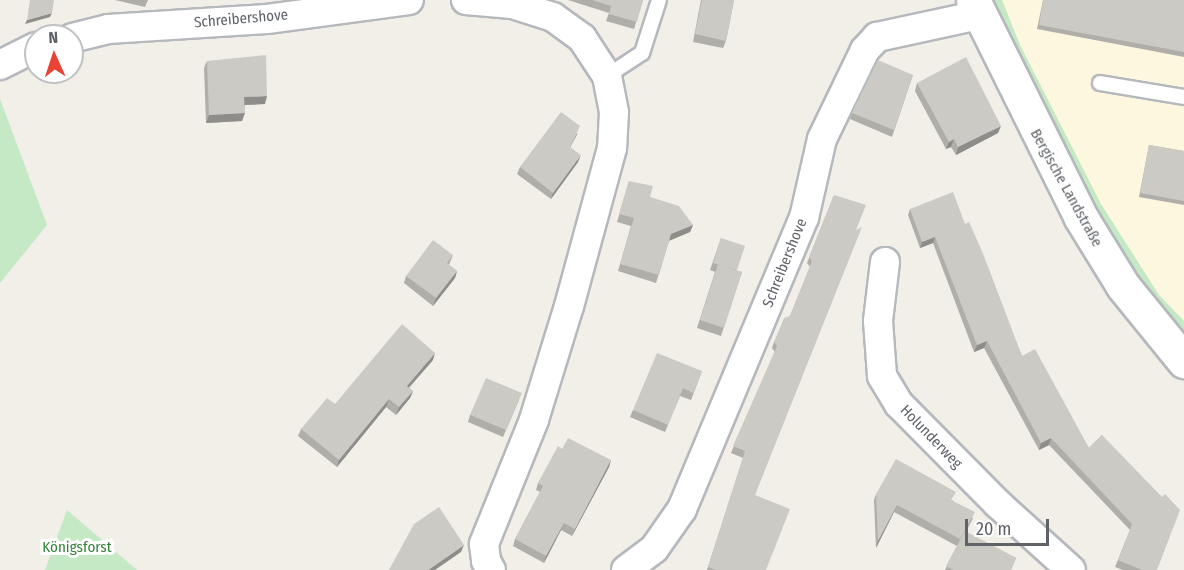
<!DOCTYPE html>
<html>
<head>
<meta charset="utf-8">
<style>
	body { margin:0 }
	#map { position:relative; width:1184px; height:570px; overflow:hidden; background:#f1efe8; font-family:"Fira Sans Condensed",sans-serif }
	div>[style] { position:absolute }
	.commercial>* { inset:0; background:#fef7e0 }
	.green>* { inset:0; background:#c5e8c5 }
	.roads { filter:drop-shadow(2px 0 #b5b8bc) drop-shadow(-2px 0 #b5b8bc) drop-shadow(0 2px #b5b8bc) drop-shadow(0 -2px #b5b8bc) }
	.lane>* { height:14px; margin:-7px; padding:0 7px; transform-origin:7px; border-radius:7px; background:#fff }
	.street>* { height:28px; margin:-14px; padding:0 14px; transform-origin:14px; border-radius:14px; background:#fff }
	.secondary>* { height:33px; margin:-16.5px; padding:0 16.5px; transform-origin:16.5px; border-radius:16.5px; background:#fff }
	.wall>* { inset:0; background:#afaea9 }
	.shaded-wall>* { inset:0; background:#8f8d8a }
	.building>* { inset:0; background:#cccac5 }
	span { translate:-50% -50%; white-space:nowrap; text-align:center; line-height:1.15; -webkit-text-stroke:6px #fff; paint-order:stroke }
	.street-label { font-size:15px; color:#5f6368 }
	.park-label { font-size:15px; color:#348238 }
	.north { position:absolute; left:24px; top:24px; width:60px; height:60px; box-sizing:border-box; background:#fff; border:2px solid #bfc1c3; border-radius:50%; rotate:357deg; font-size:16px; font-weight:700; line-height:24px; text-align:center; color:#5f6368 }
	.north::after { content:''; display:block; margin:auto; width:21px; height:27px; background:#ea4335; clip-path:polygon(50% 0,100% 100%,50% 72%,0 100%) }
	.scale { position:absolute; left:965px; top:519px; width:84px; height:27px; box-sizing:border-box; border:3px solid #5f6368; border-top:0; padding-left:8px; font-size:18px; line-height:21px; white-space:nowrap; color:#5f6368; -webkit-text-stroke:4px #fff; paint-order:stroke }
</style>
</head>
<body>
<div id="map">
	<div class="commercial">
		<i style="clip-path:polygon(1002px 0,1184px 0,1184px 321px,1159px 295px,1100px 203px,1020px 45px)"></i>
	</div>
	<div class="green">
		<i style="clip-path:polygon(988px 0,1002px 0,1020px 45px,1101px 204px,1159px 295px,1184px 321px,1184px 340px,1158px 310px,1092px 210px)"></i>
		<i style="clip-path:polygon(0 99px,47px 225px,0 283px)"></i>
		<i style="clip-path:polygon(67px 510px,137px 570px,45px 570px)"></i>
	</div>
	<div class="roads">
		<div class="lane">
			<i style="left:607px;top:76px;width:42px;rotate:-33.3deg"></i>
			<i style="left:642px;top:53px;width:56px;rotate:-72.2deg"></i>
			<i style="left:1100px;top:83px;width:85px;rotate:9.5deg"></i>
		</div>
		<div class="street">
			<i style="left:466px;top:0;width:46px;rotate:5deg"></i>
			<i style="left:512px;top:4px;width:43px;rotate:17.6deg"></i>
			<i style="left:553px;top:17px;width:36px;rotate:36deg"></i>
			<i style="left:582px;top:38px;width:45px;rotate:56.7deg"></i>
			<i style="left:607px;top:76px;width:37px;rotate:79deg"></i>
			<i style="left:614px;top:112px;width:36px;rotate:93deg"></i>
			<i style="left:612px;top:148px;width:164px;rotate:105.2deg"></i>
			<i style="left:569px;top:306px;width:119px;rotate:107.1deg"></i>
			<i style="left:534px;top:420px;width:134px;rotate:112deg"></i>
			<i style="left:484px;top:544px;width:17px;rotate:83deg"></i>
			<i style="left:486px;top:561px;width:10px;rotate:61deg"></i>
			<i style="left:72px;top:38px;width:37px;rotate:-14deg"></i>
			<i style="left:108px;top:29px;width:159px;rotate:-3.6deg"></i>
			<i style="left:267px;top:19px;width:143px;rotate:-7.6deg"></i>
			<i style="left:0;top:65px;width:40px;rotate:-26.6deg"></i>
			<i style="left:885px;top:262px;width:59px;rotate:96.8deg"></i>
			<i style="left:878px;top:321px;width:55px;rotate:85.8deg"></i>
			<i style="left:882px;top:376px;width:33px;rotate:59deg"></i>
			<i style="left:899px;top:404px;width:141px;rotate:45.3deg"></i>
			<i style="left:998px;top:504px;width:98px;rotate:42.1deg"></i>
			<i style="left:626px;top:570px;width:35px;rotate:-37deg"></i>
			<i style="left:654px;top:549px;width:49px;rotate:-55deg"></i>
			<i style="left:682px;top:509px;width:316px;rotate:-67.3deg"></i>
			<i style="left:804px;top:218px;width:81px;rotate:-77.2deg"></i>
			<i style="left:822px;top:139px;width:99px;rotate:-64.2deg"></i>
			<i style="left:865px;top:50px;width:18px;rotate:-47deg"></i>
			<i style="left:877px;top:37px;width:104px;rotate:-12.2deg"></i>
		</div>
		<div class="secondary">
			<i style="left:973px;top:0;width:241px;rotate:63.6deg"></i>
			<i style="left:1080px;top:216px;width:82px;rotate:58.4deg"></i>
			<i style="left:1123px;top:286px;width:97px;rotate:50.9deg"></i>
		</div>
	</div>
	<div class="wall">
		<i style="clip-path:polygon(115px 0,148px 0,145px 7px)"></i>
		<i style="clip-path:polygon(568px 0,643px 0,634px 29px,606px 21px,609px 13px)"></i>
		<i style="clip-path:polygon(701px 0,734px 0,726px 41px,723px 48px,693px 42px)"></i>
		<i style="clip-path:polygon(1043px 0,1184px 0,1184px 57px,1037px 29px)"></i>
		<i style="clip-path:polygon(207px 61px,265px 104px,245px 105px,242px 121px,206px 123px,204px 68px)"></i>
		<i style="clip-path:polygon(913px 75px,892px 137px,850px 119px,852px 113px)"></i>
		<i style="clip-path:polygon(917px 83px,998px 133px,956px 155px,951px 147px,946px 149px,915px 91px)"></i>
		<i style="clip-path:polygon(578px 133px,570px 148px,578px 162px,551px 199px,517px 174px,520px 167px)"></i>
		<i style="clip-path:polygon(1149px 145px,1184px 151px,1184px 205px,1139px 197px)"></i>
		<i style="clip-path:polygon(629px 181px,650px 197px,693px 225px,690px 232px,669px 241px,656px 283px,618px 271px,631px 226px,617px 222px)"></i>
		<i style="clip-path:polygon(834px 195px,755px 495px,766px 570px,707px 570px,743px 458px,731px 453px,775px 352px,772px 348px,774px 342px,790px 316px,810px 267px,807px 263px)"></i>
		<i style="clip-path:polygon(910px 209px,965px 224px,1022px 356px,1089px 448px,1102px 435px,1157px 570px,1123px 570px,1115px 567px,1130px 530px,1049px 445px,1039px 450px,984px 348px,974px 352px,933px 243px,920px 248px,908px 215px)"></i>
		<i style="clip-path:polygon(721px 238px,737px 271px,742px 272px,721px 336px,697px 328px,715px 272px,710px 270px)"></i>
		<i style="clip-path:polygon(453px 255px,449px 265px,457px 271px,455px 278px,433px 306px,404px 283px,406px 276px)"></i>
		<i style="clip-path:polygon(433px 360px,409px 388px,413px 391px,410px 398px,396px 415px,386px 407px,337px 467px,298px 436px,301px 429px,335px 404px)"></i>
		<i style="clip-path:polygon(702px 371px,691px 400px,680px 396px,665px 432px,630px 417px,633px 410px)"></i>
		<i style="clip-path:polygon(519px 400px,503px 437px,468px 422px,470px 415px)"></i>
		<i style="clip-path:polygon(562px 449px,611px 460px,609px 467px,572px 536px,561px 530px,544px 563px,513px 546px,515px 539px,540px 492px,536px 490px,538px 483px)"></i>
		<i style="clip-path:polygon(876px 494px,952px 500px,973px 518px,966px 532px,1016px 558px,1011px 570px,945px 570px,957px 546px,894px 512px,876px 548px,874px 500px)"></i>
	</div>
	<div class="shaded-wall">
		<i style="clip-path:polygon(52px 13px,50px 17px,25px 24px,27px 20px)"></i>
		<i style="clip-path:polygon(267px 96px,265px 104px,242px 105px,244px 97px)"></i>
		<i style="clip-path:polygon(245px 113px,242px 121px,206px 123px,209px 115px)"></i>
		<i style="clip-path:polygon(1001px 126px,998px 133px,956px 155px,958px 147px)"></i>
		<i style="clip-path:polygon(954px 139px,951px 147px,946px 149px,949px 142px)"></i>
		<i style="clip-path:polygon(581px 155px,578px 162px,551px 199px,553px 193px)"></i>
		<i style="clip-path:polygon(693px 225px,690px 232px,668px 241px,671px 234px)"></i>
		<i style="clip-path:polygon(935px 237px,933px 243px,920px 248px,922px 242px)"></i>
		<i style="clip-path:polygon(457px 271px,455px 278px,433px 306px,436px 298px)"></i>
		<i style="clip-path:polygon(987px 341px,984px 348px,974px 352px,977px 345px)"></i>
		<i style="clip-path:polygon(435px 353px,433px 360px,404px 393px,407px 386px)"></i>
		<i style="clip-path:polygon(413px 391px,410px 398px,396px 415px,399px 407px)"></i>
		<i style="clip-path:polygon(389px 399px,386px 407px,337px 467px,339px 460px)"></i>
		<i style="clip-path:polygon(1051px 438px,1049px 445px,1039px 450px,1041px 443px)"></i>
		<i style="clip-path:polygon(611px 460px,609px 467px,572px 536px,575px 529px)"></i>
		<i style="clip-path:polygon(897px 505px,894px 512px,876px 548px,878px 541px)"></i>
		<i style="clip-path:polygon(564px 523px,561px 530px,544px 563px,546px 556px)"></i>
		<i style="clip-path:polygon(464px 545px,461px 552px,435px 570px,428px 570px)"></i>
	</div>
	<div class="building">
		<i style="clip-path:polygon(30px 0,54px 0,52px 13px,27px 20px)"></i>
		<i style="clip-path:polygon(592px 0,643px 0,637px 22px,609px 14px,611px 6px)"></i>
		<i style="clip-path:polygon(702px 0,734px 0,726px 41px,695px 34px)"></i>
		<i style="clip-path:polygon(1043px 0,1184px 0,1184px 52px,1039px 25px)"></i>
		<i style="clip-path:polygon(266px 55px,267px 96px,244px 97px,245px 113px,209px 115px,207px 61px)"></i>
		<i style="clip-path:polygon(966px 57px,1001px 126px,958px 147px,954px 139px,949px 142px,917px 83px)"></i>
		<i style="clip-path:polygon(878px 60px,913px 75px,894px 130px,852px 113px)"></i>
		<i style="clip-path:polygon(561px 112px,580px 126px,570px 147px,581px 155px,553px 193px,520px 167px)"></i>
		<i style="clip-path:polygon(1149px 145px,1184px 151px,1184px 201px,1140px 193px)"></i>
		<i style="clip-path:polygon(629px 181px,653px 186px,650px 197px,679px 206px,693px 225px,671px 234px,659px 275px,620px 264px,634px 218px,619px 214px)"></i>
		<i style="clip-path:polygon(953px 192px,965px 224px,969px 222px,982px 251px,1022px 356px,1035px 349px,1089px 448px,1102px 435px,1162px 497px,1165px 494px,1180px 510px,1157px 570px,1142px 570px,1118px 560px,1132px 524px,1051px 438px,1041px 443px,987px 341px,977px 345px,935px 237px,922px 242px,910px 209px)"></i>
		<i style="clip-path:polygon(834px 195px,866px 205px,856px 230px,862px 227px,755px 495px,790px 509px,766px 570px,716px 570px,708px 567px,745px 451px,733px 446px,777px 346px,774px 342px,784px 318px,790px 316px,812px 261px,809px 257px)"></i>
		<i style="clip-path:polygon(721px 238px,745px 246px,737px 270px,713px 263px)"></i>
		<i style="clip-path:polygon(433px 240px,453px 255px,447px 263px,457px 271px,436px 298px,406px 276px)"></i>
		<i style="clip-path:polygon(718px 264px,742px 272px,724px 328px,700px 320px)"></i>
		<i style="clip-path:polygon(402px 324px,435px 353px,407px 386px,413px 391px,399px 407px,389px 399px,339px 460px,301px 429px,327px 398px,335px 404px)"></i>
		<i style="clip-path:polygon(657px 353px,702px 371px,693px 393px,683px 388px,668px 425px,633px 410px)"></i>
		<i style="clip-path:polygon(486px 378px,522px 393px,506px 430px,470px 415px)"></i>
		<i style="clip-path:polygon(568px 438px,611px 460px,575px 529px,564px 523px,546px 556px,515px 539px,543px 486px,538px 483px,558px 446px,562px 449px)"></i>
		<i style="clip-path:polygon(896px 459px,956px 492px,951px 500px,975px 512px,960px 539px,897px 505px,878px 541px,876px 494px)"></i>
		<i style="clip-path:polygon(439px 507px,464px 545px,428px 570px,389px 570px,414px 524px)"></i>
		<i style="clip-path:polygon(965px 531px,1016px 558px,1011px 570px,953px 570px,946px 566px)"></i>
	</div>
	<div class="street-label">
		<span style="left:241px;top:19px;rotate:-5deg">Schreibershove</span>
		<span style="left:1066px;top:188px;rotate:61deg">Bergische Landstraße</span>
		<span style="left:785px;top:263px;rotate:-68deg">Schreibershove</span>
		<span style="left:931px;top:437px;rotate:46deg">Holunderweg</span>
	</div>
	<div class="park-label">
		<span style="left:77px;top:548px">Königsforst</span>
	</div>
	<div class="north">N</div>
	<div class="scale">20 m</div>
</div>
</body>
</html>
